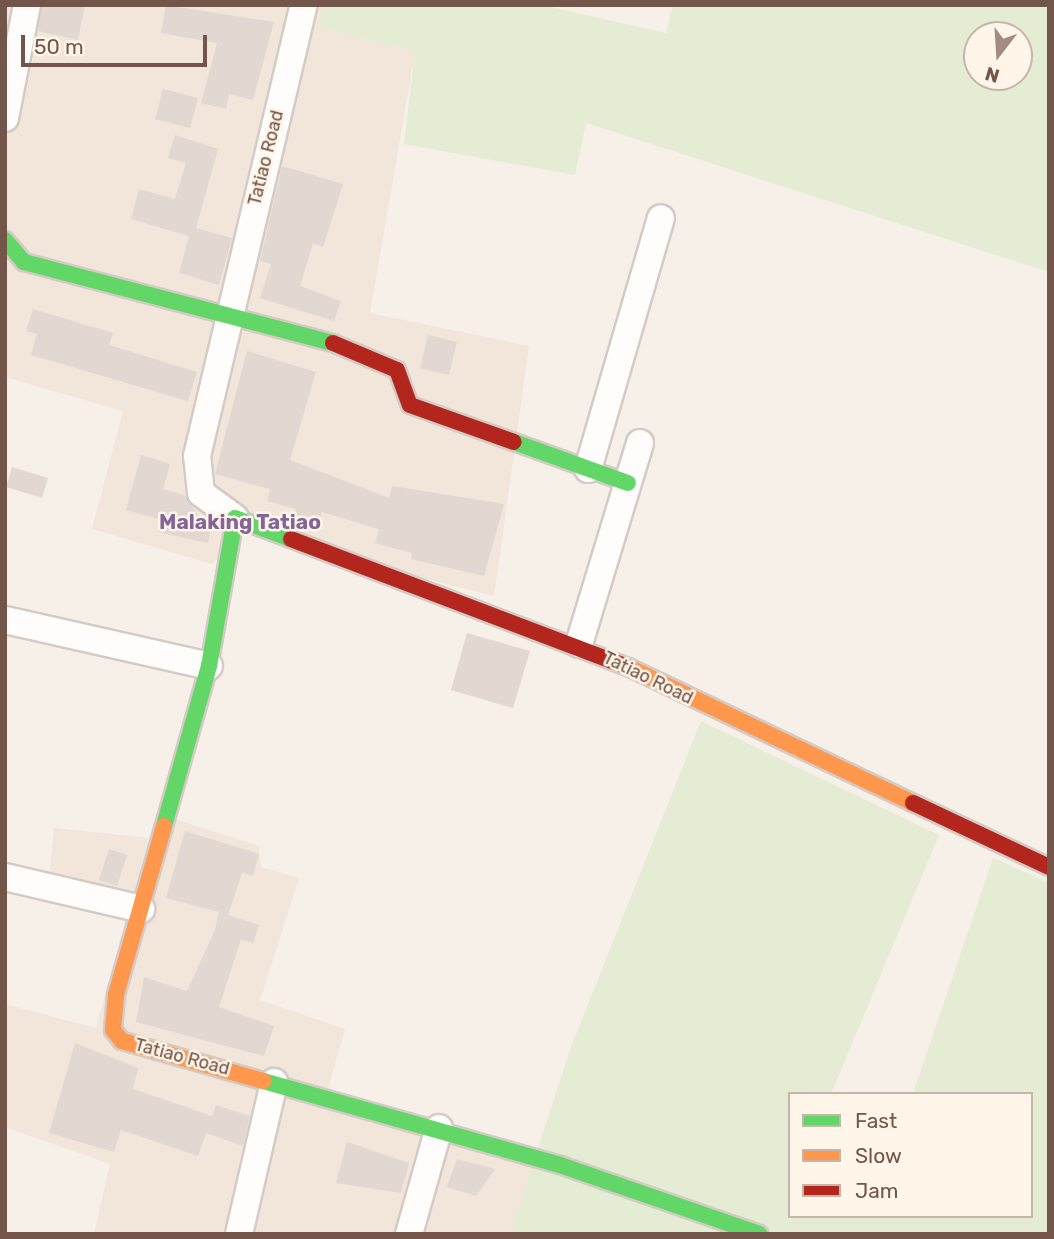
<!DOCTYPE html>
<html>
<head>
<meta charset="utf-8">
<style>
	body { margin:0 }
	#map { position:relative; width:1054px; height:1239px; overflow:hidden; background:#f6f0e9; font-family:Rubik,sans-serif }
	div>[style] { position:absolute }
	.residential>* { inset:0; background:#f2e5d9 }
	.green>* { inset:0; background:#e4ecd4 }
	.building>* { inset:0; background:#e2d8d1 }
	.roads { filter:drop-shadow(2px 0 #d4cbc6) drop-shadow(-2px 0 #d4cbc6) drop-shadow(0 2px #d4cbc6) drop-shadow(0 -2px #d4cbc6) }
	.street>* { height:26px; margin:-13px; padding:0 13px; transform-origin:13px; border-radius:13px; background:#fefdfc }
	.fast>* { height:16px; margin:-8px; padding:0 8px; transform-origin:8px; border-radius:8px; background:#63d668 }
	.slow>* { height:16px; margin:-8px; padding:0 8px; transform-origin:8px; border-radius:8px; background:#ff974d }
	.jam>* { height:16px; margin:-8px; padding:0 8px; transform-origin:8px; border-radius:8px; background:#b3261e }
	span { translate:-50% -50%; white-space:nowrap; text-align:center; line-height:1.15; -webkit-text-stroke:5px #fff5e9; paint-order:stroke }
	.street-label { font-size:18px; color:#745549 }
	.quarter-label { font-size:21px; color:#836597; font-weight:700 }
	.frame { position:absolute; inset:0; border:7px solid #745549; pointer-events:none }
	.legend { position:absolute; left:788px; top:1092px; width:245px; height:126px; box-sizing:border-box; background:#fff5e9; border:2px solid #c7b5a9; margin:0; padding:9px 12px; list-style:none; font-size:21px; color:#745549 }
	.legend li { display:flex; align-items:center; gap:14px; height:35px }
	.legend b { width:35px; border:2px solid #c7b5a9 }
	.north { position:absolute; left:963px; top:21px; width:70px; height:70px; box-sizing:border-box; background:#fff5e9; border:2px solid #c7b5a9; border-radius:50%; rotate:197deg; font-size:19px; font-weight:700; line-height:28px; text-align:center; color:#745549 }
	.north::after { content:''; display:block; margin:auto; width:24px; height:32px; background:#a28b81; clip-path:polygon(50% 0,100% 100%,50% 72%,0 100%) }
	.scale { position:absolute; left:21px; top:35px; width:186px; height:32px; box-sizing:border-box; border:4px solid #745549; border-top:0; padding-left:9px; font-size:21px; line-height:24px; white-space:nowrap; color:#745549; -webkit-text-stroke:5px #fff5e9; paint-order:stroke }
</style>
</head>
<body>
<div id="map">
	<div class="residential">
		<i style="clip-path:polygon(5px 5px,324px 5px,317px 27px,415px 52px,370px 313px,529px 346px,494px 596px,246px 533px,212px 564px,92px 529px,123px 411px,5px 377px)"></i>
		<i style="clip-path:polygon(156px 813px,259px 846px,261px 867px,299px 878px,260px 1000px,345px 1029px,324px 1102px,533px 1167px,510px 1234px,94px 1234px,110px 1164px,5px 1127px,5px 1004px,96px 1028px,129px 907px,48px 890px,54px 828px,149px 838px)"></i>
	</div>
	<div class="green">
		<i style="clip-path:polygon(evenodd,324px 5px,542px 5px,666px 33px,673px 5px,1049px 5px,1049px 272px,586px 123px,575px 175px,404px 144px,415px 52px,317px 27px,324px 5px,977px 35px,1019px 35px,1019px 77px,977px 77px,977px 35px)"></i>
		<i style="clip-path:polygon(701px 721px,939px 835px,831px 1094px,790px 1094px,790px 1216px,1031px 1216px,1031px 1094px,913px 1094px,993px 858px,1049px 883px,1049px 1234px,510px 1234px,571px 1047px)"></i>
	</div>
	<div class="building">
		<i style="clip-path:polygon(42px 5px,85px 5px,78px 40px,38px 31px)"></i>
		<i style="clip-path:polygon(166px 5px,274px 22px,253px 100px,229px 94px,226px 109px,201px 103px,217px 43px,161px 33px)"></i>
		<i style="clip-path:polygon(163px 89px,198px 98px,190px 128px,155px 119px)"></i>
		<i style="clip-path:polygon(175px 135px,218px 149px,196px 228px,232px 238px,219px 285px,179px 273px,189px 236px,131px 219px,139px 189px,175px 199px,186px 163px,168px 158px)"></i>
		<i style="clip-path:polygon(282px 166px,343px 184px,323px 247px,313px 243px,300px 286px,341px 301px,334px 321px,260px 298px,271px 264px,260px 261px)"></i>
		<i style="clip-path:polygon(33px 309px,113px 333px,109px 345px,197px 372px,188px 401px,31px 355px,37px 334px,26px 331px)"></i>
		<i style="clip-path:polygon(428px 335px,457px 342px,449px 375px,420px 368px)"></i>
		<i style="clip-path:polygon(247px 351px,316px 372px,290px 460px,389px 498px,392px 486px,504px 504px,484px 576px,411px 559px,412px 553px,375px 543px,379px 529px,322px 512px,318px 525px,294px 516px,296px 509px,267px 501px,270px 489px,215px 474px)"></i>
		<i style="clip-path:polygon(141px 455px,170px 464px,163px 489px,186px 496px,198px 516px,212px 521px,208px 543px,158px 532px,162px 520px,126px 510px)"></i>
		<i style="clip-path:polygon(12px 467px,48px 478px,42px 498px,6px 487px)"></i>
		<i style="clip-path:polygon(467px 633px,530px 651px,513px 708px,451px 690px)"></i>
		<i style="clip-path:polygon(185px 831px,259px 854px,253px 876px,242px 873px,228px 915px,259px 925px,253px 943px,241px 939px,219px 1007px,274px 1026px,264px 1056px,136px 1022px,144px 977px,187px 991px,215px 930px,219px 912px,166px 898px)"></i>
		<i style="clip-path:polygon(109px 849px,127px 855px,117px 886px,99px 880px)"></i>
		<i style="clip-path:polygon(75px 1043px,138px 1068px,133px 1089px,212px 1116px,216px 1105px,250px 1116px,243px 1146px,206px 1133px,198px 1156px,121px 1130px,114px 1152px,49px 1133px)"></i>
		<i style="clip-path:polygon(347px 1142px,409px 1163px,401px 1193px,336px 1183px)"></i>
		<i style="clip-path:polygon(457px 1159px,495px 1169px,476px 1196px,447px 1187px)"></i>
	</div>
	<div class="roads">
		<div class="street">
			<i style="left:5px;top:118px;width:115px;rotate:-79deg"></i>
			<i style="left:588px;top:469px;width:261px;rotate:-73.8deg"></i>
			<i style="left:235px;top:518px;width:42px;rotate:-143.7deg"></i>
			<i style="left:201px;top:493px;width:37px;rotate:-96deg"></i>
			<i style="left:197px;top:456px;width:464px;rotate:-76.7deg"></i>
			<i style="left:5px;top:620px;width:209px;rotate:12.7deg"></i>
			<i style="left:579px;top:644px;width:210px;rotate:-73.1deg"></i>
			<i style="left:5px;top:877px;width:140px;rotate:13.2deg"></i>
			<i style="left:239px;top:1234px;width:156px;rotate:-77deg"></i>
			<i style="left:409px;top:1234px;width:110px;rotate:-74.2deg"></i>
		</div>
		<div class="fast">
			<i style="left:5px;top:240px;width:29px;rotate:49deg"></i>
			<i style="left:24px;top:262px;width:319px;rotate:14.7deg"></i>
			<i style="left:514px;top:442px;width:121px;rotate:19.8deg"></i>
			<i style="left:164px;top:826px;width:166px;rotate:-74.3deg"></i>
			<i style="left:209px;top:666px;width:150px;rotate:-80deg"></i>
			<i style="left:235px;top:518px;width:60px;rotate:20.6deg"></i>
			<i style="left:263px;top:1081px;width:309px;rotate:15.8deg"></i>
			<i style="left:560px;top:1165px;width:211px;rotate:19.1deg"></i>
		</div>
		<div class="slow">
			<i style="left:628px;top:667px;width:316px;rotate:25.5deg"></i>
			<i style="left:164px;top:826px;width:176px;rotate:105.9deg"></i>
			<i style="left:116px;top:995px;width:35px;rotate:95deg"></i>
			<i style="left:113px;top:1030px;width:14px;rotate:51deg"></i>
			<i style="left:122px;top:1041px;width:147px;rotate:15.8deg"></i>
		</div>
		<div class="jam">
			<i style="left:333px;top:343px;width:69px;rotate:22.9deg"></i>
			<i style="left:397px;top:370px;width:37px;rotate:70deg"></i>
			<i style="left:410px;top:405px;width:110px;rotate:19.6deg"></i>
			<i style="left:291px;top:539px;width:360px;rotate:20.8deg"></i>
			<i style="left:913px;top:803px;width:150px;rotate:25.2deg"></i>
		</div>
	</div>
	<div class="street-label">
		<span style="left:266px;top:158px;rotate:-76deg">Tatiao Road</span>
		<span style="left:648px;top:678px;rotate:26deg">Tatiao Road</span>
		<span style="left:182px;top:1057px;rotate:15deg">Tatiao Road</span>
	</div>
	<div class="quarter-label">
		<span style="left:240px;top:522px">Malaking Tatiao</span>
	</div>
	<div class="frame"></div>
	<ul class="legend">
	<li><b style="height:9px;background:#63d668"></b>Fast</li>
	<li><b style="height:9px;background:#ff974d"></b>Slow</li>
	<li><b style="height:9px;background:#b3261e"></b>Jam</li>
	</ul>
	<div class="north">N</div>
	<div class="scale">50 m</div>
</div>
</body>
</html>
